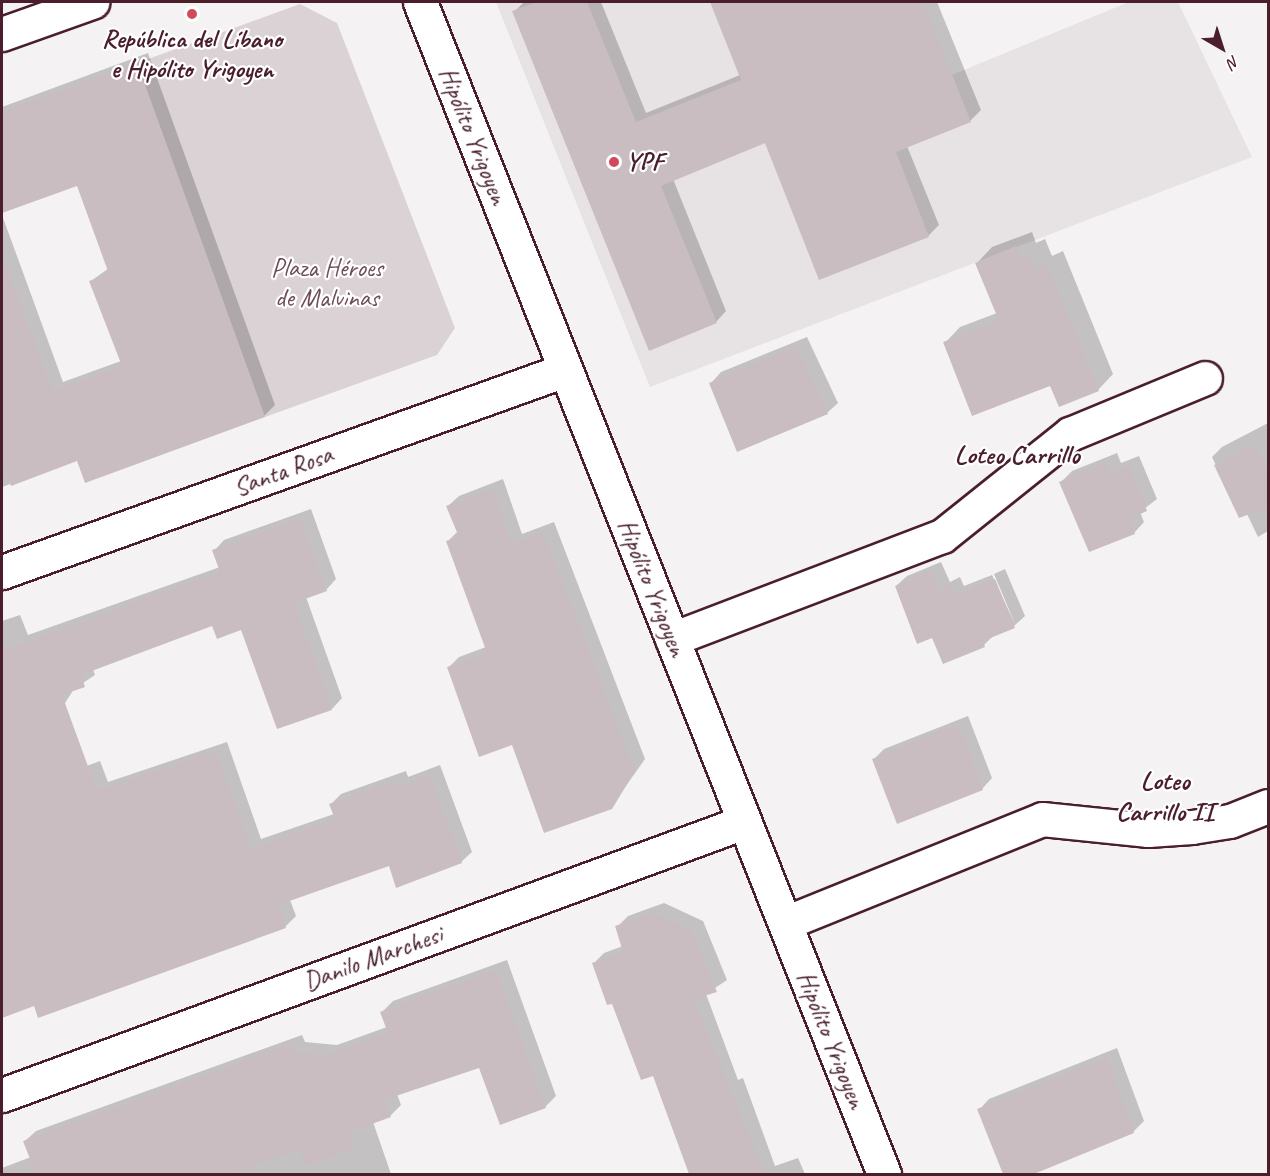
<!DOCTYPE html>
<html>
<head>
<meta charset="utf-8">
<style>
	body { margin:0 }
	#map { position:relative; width:1270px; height:1176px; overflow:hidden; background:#f4f2f2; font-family:Caveat,sans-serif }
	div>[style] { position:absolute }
	.built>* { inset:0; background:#e7e2e3 }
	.green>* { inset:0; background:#dbd2d5 }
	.shadow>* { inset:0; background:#0003 }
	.building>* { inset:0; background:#cabdc1 }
	.roads { filter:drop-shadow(2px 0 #4a1f2b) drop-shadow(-2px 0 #4a1f2b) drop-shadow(0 2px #4a1f2b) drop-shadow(0 -2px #4a1f2b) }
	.minor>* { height:33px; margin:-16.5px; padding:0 16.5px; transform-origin:16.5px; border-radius:16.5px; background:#fff }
	.secondary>* { height:33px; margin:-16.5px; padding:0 16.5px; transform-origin:16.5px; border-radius:16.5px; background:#fff }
	.dots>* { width:16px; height:16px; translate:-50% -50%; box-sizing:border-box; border:3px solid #fff; border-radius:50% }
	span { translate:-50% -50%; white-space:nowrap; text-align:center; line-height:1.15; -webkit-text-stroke:4.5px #fff; paint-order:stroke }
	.poi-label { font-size:26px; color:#4a1f2b; font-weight:700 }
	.left { translate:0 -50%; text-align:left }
	.street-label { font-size:26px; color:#4a1f2b }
	.park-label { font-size:26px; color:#6e4c56 }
	.neighbourhood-label { font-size:27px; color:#4a1f2b; font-weight:700 }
	.frame { position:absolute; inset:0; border:3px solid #4a1f2b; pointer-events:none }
	.north { position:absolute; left:1192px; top:18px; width:60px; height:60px; -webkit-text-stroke:4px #fff; paint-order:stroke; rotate:141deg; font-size:16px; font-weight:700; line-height:24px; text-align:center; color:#4a1f2b }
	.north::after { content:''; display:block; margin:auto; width:21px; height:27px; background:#4a1f2b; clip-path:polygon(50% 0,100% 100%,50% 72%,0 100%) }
</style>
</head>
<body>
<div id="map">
	<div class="built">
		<i style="clip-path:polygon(496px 2px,795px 2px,842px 120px,1129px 2px,1178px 2px,1252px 157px,650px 387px)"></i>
	</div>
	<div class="green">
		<i style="clip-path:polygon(300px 4px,337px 23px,455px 328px,437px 355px,265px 417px,137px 63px)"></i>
	</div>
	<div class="shadow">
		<i style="clip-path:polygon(524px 2px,601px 2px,646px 113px,740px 75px,711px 2px,937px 2px,981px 110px,970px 121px,907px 146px,939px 225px,928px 236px,766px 141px,673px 179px,726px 311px,716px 322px,514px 12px)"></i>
		<i style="clip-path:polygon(148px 53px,275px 405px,264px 416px,78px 459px,2px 487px,2px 215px,63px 382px,121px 361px,91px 281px,109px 268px,78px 184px,2px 212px,2px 107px)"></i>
		<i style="clip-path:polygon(1032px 232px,1036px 243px,1045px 239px,1052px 256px,1063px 251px,1113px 374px,1098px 390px,1051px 384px,945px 343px,960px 327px,997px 313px,977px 263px,992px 247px)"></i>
		<i style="clip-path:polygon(807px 337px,838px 403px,827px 413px,711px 383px,721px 372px)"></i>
		<i style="clip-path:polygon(1268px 423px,1268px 531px,1258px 537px,1247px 514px,1240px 516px,1212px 457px,1222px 447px)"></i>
		<i style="clip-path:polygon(1117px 453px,1121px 463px,1139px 456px,1157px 499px,1140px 512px,1144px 522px,1134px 533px,1061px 482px,1072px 471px)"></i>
		<i style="clip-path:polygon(503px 479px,522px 534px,554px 522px,645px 759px,611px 807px,513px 744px,448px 668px,459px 657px,486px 647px,447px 542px,458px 531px,448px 506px,459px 496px)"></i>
		<i style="clip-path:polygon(311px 509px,336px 579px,326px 590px,306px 597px,342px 698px,332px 709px,241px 629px,213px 624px,93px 669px,95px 675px,74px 689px,65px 703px,2px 725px,2px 621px,20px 615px,28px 635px,220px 567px,214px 551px,224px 540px)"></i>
		<i style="clip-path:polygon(941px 562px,950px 582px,960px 577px,964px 586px,992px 575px,1015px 624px,994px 574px,1005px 569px,1025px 616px,1014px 626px,995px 634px,984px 645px,932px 636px,896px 586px,907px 576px)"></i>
		<i style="clip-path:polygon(968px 716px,992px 778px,982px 789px,874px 759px,884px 749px)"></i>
		<i style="clip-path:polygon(227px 742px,261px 839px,334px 814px,331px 804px,341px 794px,406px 771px,408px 777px,440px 765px,472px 852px,461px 862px,389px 864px,290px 900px,296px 916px,286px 926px,39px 1016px,35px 1004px,2px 1016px,2px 797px,100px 761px,108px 782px)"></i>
		<i style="clip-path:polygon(664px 903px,703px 921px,727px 980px,706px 994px,738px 1080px,743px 1078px,775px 1166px,798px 1158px,805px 1174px,691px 1174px,654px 1074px,594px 963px,604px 953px,623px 946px,617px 927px,628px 916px)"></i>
		<i style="clip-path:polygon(507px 960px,556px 1096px,545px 1107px,480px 1066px,397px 1094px,401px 1105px,390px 1116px,373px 1122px,391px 1174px,2px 1174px,2px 1168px,31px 1157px,25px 1141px,36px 1131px,302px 1035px,305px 1042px,337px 1045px,387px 1027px,382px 1012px,393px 1001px)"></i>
		<i style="clip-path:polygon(1117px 1048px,1144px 1121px,1133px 1132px,1030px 1174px,1005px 1174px,979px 1110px,989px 1099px)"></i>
	</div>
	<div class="building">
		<i style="clip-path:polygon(537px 2px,587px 2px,636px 122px,741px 80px,710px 2px,923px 2px,971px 122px,896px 152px,929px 237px,819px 280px,765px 143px,661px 186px,717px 323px,649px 351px,512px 11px)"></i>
		<i style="clip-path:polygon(137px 63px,265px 417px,85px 483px,77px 461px,11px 486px,2px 459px,2px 266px,6px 265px,53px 392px,122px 366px,89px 281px,109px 274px,77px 186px,2px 213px,2px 112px)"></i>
		<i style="clip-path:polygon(1016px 246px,1021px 257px,1029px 254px,1036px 271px,1048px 265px,1099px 391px,1059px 407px,1050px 386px,972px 416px,943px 342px,999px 321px,975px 263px)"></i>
		<i style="clip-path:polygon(796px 347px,828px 414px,737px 452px,709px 383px)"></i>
		<i style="clip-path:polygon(1255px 445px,1269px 472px,1269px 507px,1239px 518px,1214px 465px)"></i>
		<i style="clip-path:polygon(1106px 462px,1110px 473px,1129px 465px,1147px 511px,1129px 519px,1135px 534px,1089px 552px,1059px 482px)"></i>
		<i style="clip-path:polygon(492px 489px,512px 544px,543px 532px,635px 771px,612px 809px,544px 833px,512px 745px,479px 757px,447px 667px,487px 653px,446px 541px,459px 537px,446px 506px)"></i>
		<i style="clip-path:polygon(300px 519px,327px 591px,294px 603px,332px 710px,277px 729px,241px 630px,217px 639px,212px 626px,81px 675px,85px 687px,62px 695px,97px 791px,216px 751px,251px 849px,335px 819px,329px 804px,395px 781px,398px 787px,430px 775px,462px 863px,396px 888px,389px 866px,278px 905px,286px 928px,38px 1018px,34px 1006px,2px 1018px,2px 651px,220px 572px,212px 550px)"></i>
		<i style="clip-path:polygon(931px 571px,939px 591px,949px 586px,953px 596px,995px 579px,1015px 628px,983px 641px,985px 647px,943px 664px,932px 638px,917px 644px,895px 586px)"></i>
		<i style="clip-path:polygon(958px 725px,983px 790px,897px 824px,872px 759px)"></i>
		<i style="clip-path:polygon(653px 913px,692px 931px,717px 992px,694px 999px,765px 1174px,689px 1174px,653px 1076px,641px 1080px,612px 1004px,607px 1005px,592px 963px,623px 952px,615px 926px)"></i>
		<i style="clip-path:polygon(496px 970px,546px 1108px,500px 1125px,479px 1068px,384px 1100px,391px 1117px,350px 1132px,355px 1148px,305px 1166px,300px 1149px,230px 1174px,36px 1174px,23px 1141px,291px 1044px,294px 1052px,325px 1056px,388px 1033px,380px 1012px)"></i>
		<i style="clip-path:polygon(1107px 1057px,1134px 1133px,1034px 1174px,1003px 1174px,977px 1109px)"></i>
	</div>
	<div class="roads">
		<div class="minor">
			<i style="left:2px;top:572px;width:598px;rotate:-19.74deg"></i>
			<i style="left:672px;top:639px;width:289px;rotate:-20.9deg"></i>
			<i style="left:942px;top:536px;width:164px;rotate:-38.6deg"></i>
			<i style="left:1070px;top:434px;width:146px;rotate:-22.5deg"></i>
			<i style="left:785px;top:923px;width:277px;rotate:-22deg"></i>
			<i style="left:1042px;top:819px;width:107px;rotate:5.9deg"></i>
			<i style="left:1148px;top:830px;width:44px;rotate:-3.9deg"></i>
			<i style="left:1192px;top:827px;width:38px;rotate:-9deg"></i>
			<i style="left:1230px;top:821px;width:41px;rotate:-21.5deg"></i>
			<i style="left:2px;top:1095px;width:791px;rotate:-20.2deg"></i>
		</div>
		<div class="secondary">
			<i style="left:420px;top:2px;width:1261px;rotate:68.4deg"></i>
			<i style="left:2px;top:34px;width:96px;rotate:-19.6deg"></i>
		</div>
	</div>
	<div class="dots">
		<i style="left:192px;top:14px;background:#d1495b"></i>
		<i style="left:614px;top:162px;background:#d1495b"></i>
	</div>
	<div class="poi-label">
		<span style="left:192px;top:54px">República del Líbano<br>e Hipólito Yrigoyen</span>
		<span class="left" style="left:626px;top:162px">YPF</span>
	</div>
	<div class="street-label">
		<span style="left:473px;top:136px;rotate:68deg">Hipólito Yrigoyen</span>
		<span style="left:283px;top:471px;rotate:-20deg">Santa Rosa</span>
		<span style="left:652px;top:588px;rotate:68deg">Hipólito Yrigoyen</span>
		<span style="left:373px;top:958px;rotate:-20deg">Danilo Marchesi</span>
		<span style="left:831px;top:1040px;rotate:68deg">Hipólito Yrigoyen</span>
	</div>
	<div class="park-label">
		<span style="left:327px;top:283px">Plaza Héroes<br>de Malvinas</span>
	</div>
	<div class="neighbourhood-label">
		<span style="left:1017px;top:455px">Loteo Carrillo</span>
		<span style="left:1165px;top:796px">Loteo<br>Carrillo II</span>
	</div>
	<div class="frame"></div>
	<div class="north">N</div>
</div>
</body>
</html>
